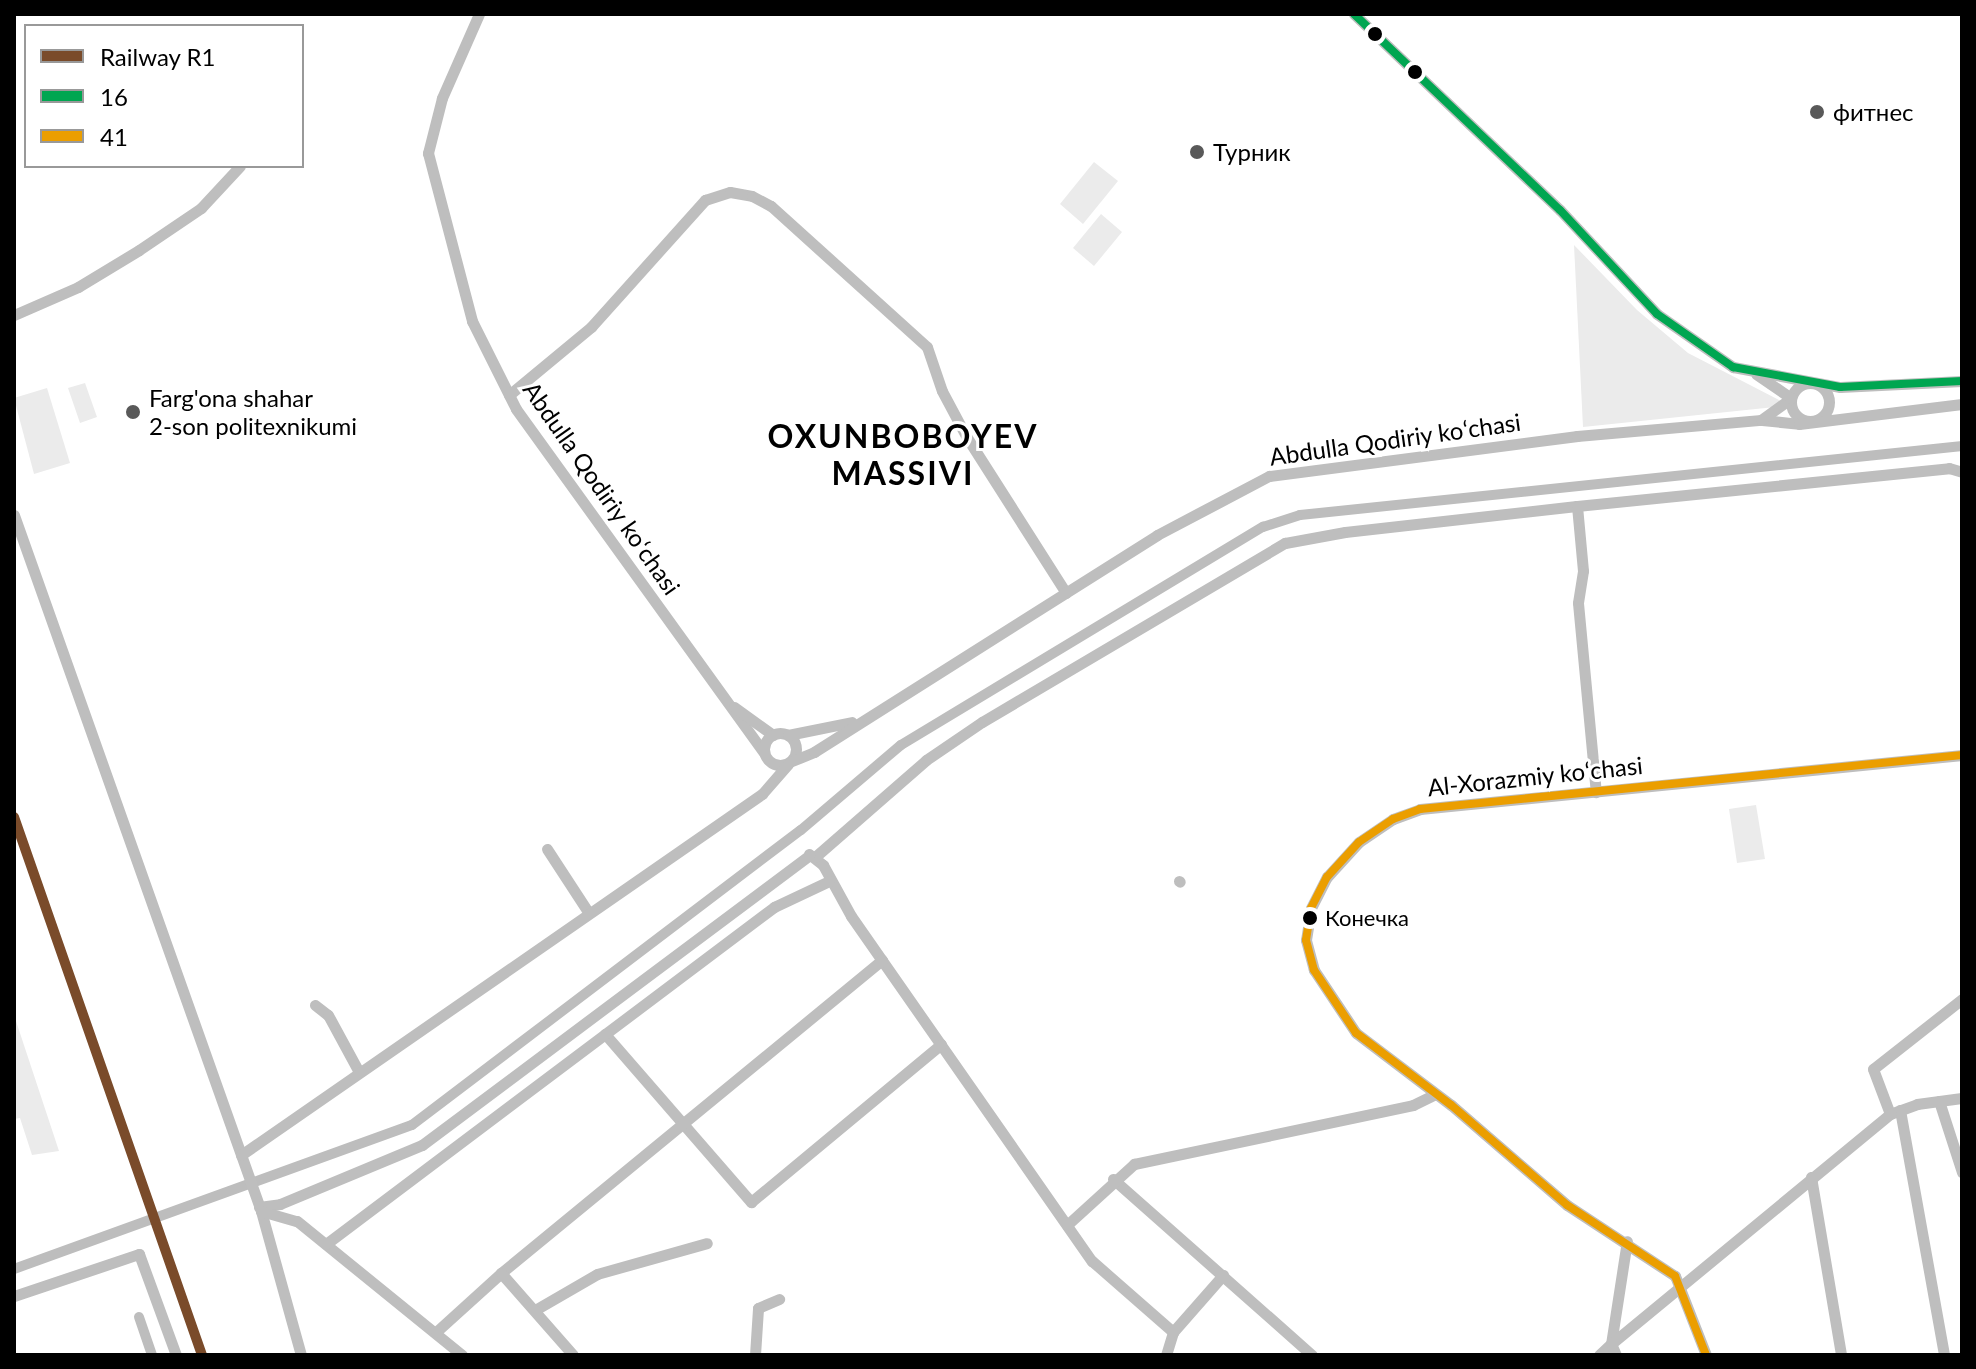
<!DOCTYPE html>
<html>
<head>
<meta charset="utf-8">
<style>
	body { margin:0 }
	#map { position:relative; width:1976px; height:1369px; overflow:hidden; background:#fff; font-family:Lato,sans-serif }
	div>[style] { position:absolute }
	.green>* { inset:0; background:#ebebeb }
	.canal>* { height:10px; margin:-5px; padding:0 5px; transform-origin:5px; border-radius:5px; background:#bdbdbd }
	.minor>* { height:11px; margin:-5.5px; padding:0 5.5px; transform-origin:5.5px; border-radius:5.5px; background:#bebebe }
	.minor>.ring { margin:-5.5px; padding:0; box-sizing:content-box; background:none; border:11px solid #bebebe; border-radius:50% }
	.bus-1>* { height:8px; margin:-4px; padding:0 4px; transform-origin:4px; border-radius:4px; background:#00a651 }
	.bus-2>* { height:8px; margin:-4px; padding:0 4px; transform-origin:4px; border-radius:4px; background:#eb9e00 }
	.rail-1>* { height:10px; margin:-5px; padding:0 5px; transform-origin:5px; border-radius:5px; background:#7a4b2a }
	.dots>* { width:22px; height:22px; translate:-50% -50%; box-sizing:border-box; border:4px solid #fff; border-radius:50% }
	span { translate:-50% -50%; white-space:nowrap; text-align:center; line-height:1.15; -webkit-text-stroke:6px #fff; paint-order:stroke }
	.bus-label { font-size:22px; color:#000 }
	.left { translate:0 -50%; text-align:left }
	.poi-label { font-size:24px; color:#000 }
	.street-label { font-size:24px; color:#000 }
	.district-label { font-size:32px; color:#000; font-weight:700; letter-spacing:2px }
	.frame { position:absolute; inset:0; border:16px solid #000; pointer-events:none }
	.legend { position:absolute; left:24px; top:24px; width:280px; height:144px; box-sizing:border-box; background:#fff; border:2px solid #999; margin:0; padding:10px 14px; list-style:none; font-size:24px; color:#000 }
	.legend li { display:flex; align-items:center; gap:16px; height:40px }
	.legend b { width:40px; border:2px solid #999 }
</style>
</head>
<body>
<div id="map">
	<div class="green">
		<i style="clip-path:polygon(1094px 162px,1118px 181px,1083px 224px,1060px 204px)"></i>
		<i style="clip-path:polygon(1101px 214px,1122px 232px,1094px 266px,1073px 248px)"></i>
		<i style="clip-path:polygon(1574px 245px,1637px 310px,1688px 353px,1781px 401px,1775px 407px,1583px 427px)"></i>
		<i style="clip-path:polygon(85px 383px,97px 417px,80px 423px,68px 388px)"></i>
		<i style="clip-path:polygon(47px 388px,70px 463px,34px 474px,14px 398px)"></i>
		<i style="clip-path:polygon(1756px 805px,1765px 859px,1737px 863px,1729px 809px)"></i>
		<i style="clip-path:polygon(14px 1015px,59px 1151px,32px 1155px,20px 1118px,14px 1119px)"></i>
	</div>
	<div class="canal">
		<i style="left:14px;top:1269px;width:423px;rotate:-19.9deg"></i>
		<i style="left:412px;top:1125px;width:488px;rotate:-37.2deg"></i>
		<i style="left:801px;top:830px;width:131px;rotate:-40.4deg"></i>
		<i style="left:901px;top:745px;width:423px;rotate:-31.1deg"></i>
		<i style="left:1263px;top:527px;width:39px;rotate:-18deg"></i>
		<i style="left:1300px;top:515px;width:666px;rotate:-5.95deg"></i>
		<i style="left:139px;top:1317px;width:40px;rotate:71.1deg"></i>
	</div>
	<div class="minor">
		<i style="left:479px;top:14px;width:92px;rotate:113.8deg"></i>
		<i style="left:442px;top:98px;width:57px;rotate:104.3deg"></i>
		<i style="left:428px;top:153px;width:174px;rotate:75.3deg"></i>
		<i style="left:472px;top:321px;width:98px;rotate:63.4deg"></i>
		<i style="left:516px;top:409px;width:424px;rotate:54.2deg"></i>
		<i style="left:1354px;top:14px;width:284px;rotate:43.6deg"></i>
		<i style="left:1560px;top:210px;width:142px;rotate:47deg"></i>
		<i style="left:1657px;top:314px;width:93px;rotate:34.9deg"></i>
		<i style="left:1733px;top:367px;width:109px;rotate:10.6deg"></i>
		<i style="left:1840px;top:387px;width:122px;rotate:-2.8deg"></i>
		<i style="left:14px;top:315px;width:70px;rotate:-23.6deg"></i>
		<i style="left:78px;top:287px;width:71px;rotate:-31.2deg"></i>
		<i style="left:139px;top:250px;width:75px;rotate:-34.1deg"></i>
		<i style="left:201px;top:208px;width:57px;rotate:-47.1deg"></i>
		<i class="ring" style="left:1791px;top:383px;width:27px;height:27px"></i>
		<i style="left:509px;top:395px;width:107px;rotate:-39.7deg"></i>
		<i style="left:591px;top:327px;width:171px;rotate:-48.1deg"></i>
		<i style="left:705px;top:200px;width:26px;rotate:-18deg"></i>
		<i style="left:730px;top:192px;width:22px;rotate:10deg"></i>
		<i style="left:752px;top:196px;width:21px;rotate:28deg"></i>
		<i style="left:771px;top:206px;width:210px;rotate:42.1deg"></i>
		<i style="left:927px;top:347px;width:46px;rotate:71.2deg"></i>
		<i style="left:942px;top:391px;width:51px;rotate:61.9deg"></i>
		<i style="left:966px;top:436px;width:186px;rotate:57.5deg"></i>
		<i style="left:1762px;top:420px;width:37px;rotate:6deg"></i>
		<i style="left:1799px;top:424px;width:164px;rotate:-7deg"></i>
		<i style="left:1577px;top:506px;width:65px;rotate:84.7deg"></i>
		<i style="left:1583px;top:571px;width:32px;rotate:99deg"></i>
		<i style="left:1578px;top:603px;width:190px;rotate:84.6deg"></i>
		<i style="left:14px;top:515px;width:739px;rotate:70.46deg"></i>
		<i style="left:261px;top:1211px;width:149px;rotate:74.5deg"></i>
		<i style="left:734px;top:707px;width:48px;rotate:35.7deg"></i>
		<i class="ring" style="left:764px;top:733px;width:21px;height:21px"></i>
		<i style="left:788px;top:735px;width:65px;rotate:-11.5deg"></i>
		<i style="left:792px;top:761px;width:24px;rotate:-22deg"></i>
		<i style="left:814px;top:752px;width:406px;rotate:-32.3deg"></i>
		<i style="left:1157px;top:535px;width:127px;rotate:-27.8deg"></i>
		<i style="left:1269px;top:476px;width:311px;rotate:-7.4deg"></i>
		<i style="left:1577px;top:436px;width:185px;rotate:-5deg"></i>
		<i style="left:1761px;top:420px;width:37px;rotate:-36deg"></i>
		<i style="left:1791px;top:398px;width:42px;rotate:-145.6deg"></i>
		<i style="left:547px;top:849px;width:75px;rotate:56.9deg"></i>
		<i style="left:809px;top:854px;width:18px;rotate:38deg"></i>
		<i style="left:823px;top:865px;width:58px;rotate:61.2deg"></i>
		<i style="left:851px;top:916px;width:421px;rotate:55.1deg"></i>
		<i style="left:1092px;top:1261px;width:108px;rotate:41.2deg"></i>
		<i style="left:815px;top:857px;width:147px;rotate:-41.1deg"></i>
		<i style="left:926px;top:760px;width:68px;rotate:-34.2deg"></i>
		<i style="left:982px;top:722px;width:352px;rotate:-30.6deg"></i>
		<i style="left:1285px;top:543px;width:61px;rotate:-10.4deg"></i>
		<i style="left:1345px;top:532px;width:233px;rotate:-6.4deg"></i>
		<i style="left:1577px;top:506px;width:374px;rotate:-5.8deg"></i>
		<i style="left:1949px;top:468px;width:14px;rotate:17deg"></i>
		<i style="left:1179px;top:881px;width:1px;rotate:45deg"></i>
		<i style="left:1962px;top:999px;width:113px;rotate:141.8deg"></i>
		<i style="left:1873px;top:1069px;width:48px;rotate:69.3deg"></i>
		<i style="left:1890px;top:1114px;width:29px;rotate:-20deg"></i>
		<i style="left:1917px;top:1104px;width:45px;rotate:-7.6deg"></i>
		<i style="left:315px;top:1005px;width:16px;rotate:38deg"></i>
		<i style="left:328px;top:1015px;width:65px;rotate:61.5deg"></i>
		<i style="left:605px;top:1034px;width:223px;rotate:49deg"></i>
		<i style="left:751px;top:1202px;width:247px;rotate:-39.7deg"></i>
		<i style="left:1939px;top:1101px;width:75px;rotate:72.1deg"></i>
		<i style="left:1900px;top:1110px;width:249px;rotate:79.8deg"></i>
		<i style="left:241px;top:1155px;width:634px;rotate:-34.72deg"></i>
		<i style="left:762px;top:794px;width:40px;rotate:-49deg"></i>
		<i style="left:1811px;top:1177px;width:181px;rotate:80.4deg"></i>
		<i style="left:1113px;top:1179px;width:266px;rotate:41.5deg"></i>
		<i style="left:259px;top:1207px;width:21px;rotate:-8deg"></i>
		<i style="left:280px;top:1204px;width:154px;rotate:-22.6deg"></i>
		<i style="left:422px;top:1145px;width:484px;rotate:-36.8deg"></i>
		<i style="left:261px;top:1211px;width:37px;rotate:16deg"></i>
		<i style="left:297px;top:1221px;width:213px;rotate:39.1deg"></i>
		<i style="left:1067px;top:1225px;width:91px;rotate:-42.3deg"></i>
		<i style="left:1134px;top:1164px;width:285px;rotate:-11.9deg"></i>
		<i style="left:1413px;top:1105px;width:25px;rotate:-26deg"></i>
		<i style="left:326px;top:1244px;width:561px;rotate:-36.95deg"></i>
		<i style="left:774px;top:907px;width:61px;rotate:-25.3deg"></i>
		<i style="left:501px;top:1273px;width:493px;rotate:-39.4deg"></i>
		<i style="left:14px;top:1296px;width:132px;rotate:-18.6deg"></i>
		<i style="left:139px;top:1254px;width:108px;rotate:69.9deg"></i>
		<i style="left:535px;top:1310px;width:72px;rotate:-30.1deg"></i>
		<i style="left:597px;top:1274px;width:114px;rotate:-15.7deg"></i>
		<i style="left:436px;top:1332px;width:88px;rotate:-42.2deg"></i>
		<i style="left:501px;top:1273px;width:109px;rotate:48.7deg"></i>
		<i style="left:755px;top:1355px;width:47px;rotate:-86.3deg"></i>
		<i style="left:758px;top:1308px;width:23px;rotate:-23deg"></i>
		<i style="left:1166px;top:1355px;width:24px;rotate:-73deg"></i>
		<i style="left:1173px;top:1332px;width:76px;rotate:-48.7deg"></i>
		<i style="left:1599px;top:1355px;width:16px;rotate:-43deg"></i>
		<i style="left:1611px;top:1344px;width:104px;rotate:-81.2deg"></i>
		<i style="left:1616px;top:1355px;width:12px;rotate:-114deg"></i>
		<i style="left:1611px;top:1344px;width:362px;rotate:-39.5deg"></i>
		<i style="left:1706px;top:1355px;width:85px;rotate:-111.4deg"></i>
		<i style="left:1675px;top:1276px;width:129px;rotate:-146.7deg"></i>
		<i style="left:1567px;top:1205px;width:153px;rotate:-139.2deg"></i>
		<i style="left:1451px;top:1105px;width:119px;rotate:-142.8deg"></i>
		<i style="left:1356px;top:1033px;width:76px;rotate:-123.7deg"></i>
		<i style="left:1314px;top:970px;width:31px;rotate:-105deg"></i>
		<i style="left:1306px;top:940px;width:32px;rotate:-81deg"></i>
		<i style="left:1311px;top:908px;width:35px;rotate:-63deg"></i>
		<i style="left:1327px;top:877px;width:47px;rotate:-47.6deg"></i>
		<i style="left:1359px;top:842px;width:41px;rotate:-34.1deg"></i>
		<i style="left:1393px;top:819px;width:29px;rotate:-20deg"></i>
		<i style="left:1420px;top:809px;width:545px;rotate:-5.69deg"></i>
	</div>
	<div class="bus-1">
		<i style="left:1354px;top:14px;width:284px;rotate:43.6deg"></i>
		<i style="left:1560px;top:210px;width:142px;rotate:47deg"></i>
		<i style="left:1657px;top:314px;width:93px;rotate:34.9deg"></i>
		<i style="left:1733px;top:367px;width:109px;rotate:10.6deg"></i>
		<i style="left:1840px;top:387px;width:122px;rotate:-2.8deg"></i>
	</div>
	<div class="bus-2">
		<i style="left:1706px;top:1355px;width:85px;rotate:-111.4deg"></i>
		<i style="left:1675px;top:1276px;width:129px;rotate:-146.7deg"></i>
		<i style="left:1567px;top:1205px;width:153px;rotate:-139.2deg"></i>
		<i style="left:1451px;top:1105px;width:119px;rotate:-142.8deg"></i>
		<i style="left:1356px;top:1033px;width:76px;rotate:-123.7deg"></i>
		<i style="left:1314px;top:970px;width:31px;rotate:-105deg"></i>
		<i style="left:1306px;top:940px;width:32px;rotate:-81deg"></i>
		<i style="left:1311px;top:908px;width:35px;rotate:-63deg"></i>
		<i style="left:1327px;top:877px;width:47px;rotate:-47.6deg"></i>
		<i style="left:1359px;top:842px;width:41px;rotate:-34.1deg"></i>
		<i style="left:1393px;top:819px;width:29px;rotate:-20deg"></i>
		<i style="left:1420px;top:809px;width:545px;rotate:-5.69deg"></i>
	</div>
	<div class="rail-1">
		<i style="left:14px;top:817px;width:570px;rotate:70.74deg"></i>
	</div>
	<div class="dots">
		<i style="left:1375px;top:34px;background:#000"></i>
		<i style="left:1415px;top:72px;background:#000"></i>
		<i style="left:1817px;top:112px;background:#595959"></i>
		<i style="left:1197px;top:152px;background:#595959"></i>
		<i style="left:133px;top:412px;background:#595959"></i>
		<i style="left:1310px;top:918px;background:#000"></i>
	</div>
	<div class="bus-label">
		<span class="left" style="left:1325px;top:918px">Конечка</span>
	</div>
	<div class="poi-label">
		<span class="left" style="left:1833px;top:112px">фитнес</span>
		<span class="left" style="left:1213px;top:152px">Турник</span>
		<span class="left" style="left:149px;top:412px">Farg'ona shahar<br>2-son politexnikumi</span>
	</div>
	<div class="street-label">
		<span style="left:1395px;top:439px;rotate:-8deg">Abdulla Qodiriy koʻchasi</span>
		<span style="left:602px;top:488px;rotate:55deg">Abdulla Qodiriy koʻchasi</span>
		<span style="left:1535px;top:776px;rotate:-6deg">Al-Xorazmiy koʻchasi</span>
	</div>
	<div class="district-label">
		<span style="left:903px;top:455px">OXUNBOBOYEV<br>MASSIVI</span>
	</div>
	<div class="frame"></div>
	<ul class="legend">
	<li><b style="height:10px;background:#7a4b2a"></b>Railway R1</li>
	<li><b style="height:10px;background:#00a651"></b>16</li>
	<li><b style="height:10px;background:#eb9e00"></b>41</li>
	</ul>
</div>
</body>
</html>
